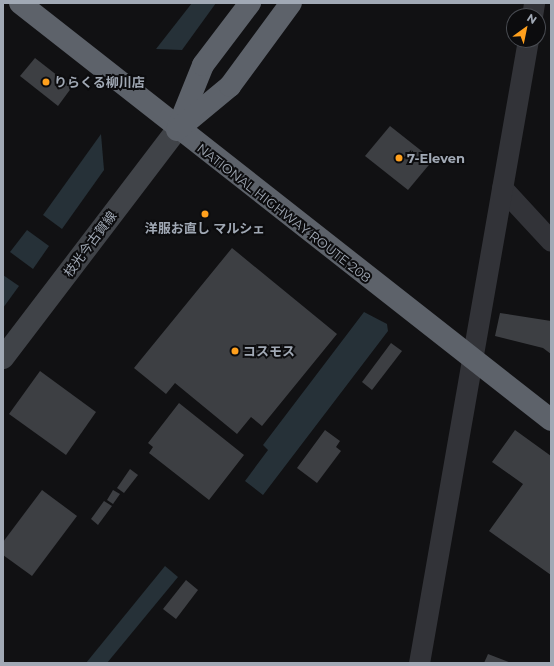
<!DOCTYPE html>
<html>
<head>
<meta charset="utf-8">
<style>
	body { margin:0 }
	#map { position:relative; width:554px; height:666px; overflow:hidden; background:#111113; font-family:Montserrat,"Noto Sans JP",sans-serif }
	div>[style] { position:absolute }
	.water>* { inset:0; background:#263138 }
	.building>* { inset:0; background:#3d3f43 }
	.street>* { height:21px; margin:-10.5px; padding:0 10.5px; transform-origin:10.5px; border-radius:10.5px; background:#323338 }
	.secondary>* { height:22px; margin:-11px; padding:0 11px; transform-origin:11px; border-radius:11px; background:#404348 }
	.highway>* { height:22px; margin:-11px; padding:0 11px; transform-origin:11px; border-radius:11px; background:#5d626a }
	.dots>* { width:11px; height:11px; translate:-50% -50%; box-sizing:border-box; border:2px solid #0c0c0e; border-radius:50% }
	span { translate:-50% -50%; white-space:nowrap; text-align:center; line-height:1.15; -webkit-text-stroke:4px #0c0c0e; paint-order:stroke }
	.poi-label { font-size:13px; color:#a1a9b5; font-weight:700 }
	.left { translate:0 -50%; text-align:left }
	.street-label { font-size:13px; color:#a1a9b5 }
	.frame { position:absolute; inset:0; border:4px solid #a1a9b5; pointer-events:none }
	.north { position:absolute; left:506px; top:8px; width:40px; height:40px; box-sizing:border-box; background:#0c0c0e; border:1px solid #484b51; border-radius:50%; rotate:33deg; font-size:11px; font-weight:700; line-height:16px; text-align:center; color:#a1a9b5 }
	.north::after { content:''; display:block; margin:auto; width:14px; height:18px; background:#ffa01d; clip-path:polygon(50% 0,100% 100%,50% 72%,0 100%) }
</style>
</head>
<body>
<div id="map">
	<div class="water">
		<i style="clip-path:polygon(192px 3px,216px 3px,182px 50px,156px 49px)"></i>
		<i style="clip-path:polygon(101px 134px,104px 170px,62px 229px,43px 215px)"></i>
		<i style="clip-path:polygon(27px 230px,49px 246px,33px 269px,10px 252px)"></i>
		<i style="clip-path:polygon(3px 275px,19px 286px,3px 308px)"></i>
		<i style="clip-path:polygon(364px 312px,387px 324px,388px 331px,263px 495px,245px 481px,268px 450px,263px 445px)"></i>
		<i style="clip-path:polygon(165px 566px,178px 577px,107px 663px,86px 663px)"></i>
	</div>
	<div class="building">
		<i style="clip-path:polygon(35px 58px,72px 87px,58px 106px,20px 76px)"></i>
		<i style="clip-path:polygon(390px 126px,433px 160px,408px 190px,365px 156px)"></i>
		<i style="clip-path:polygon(232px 248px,337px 334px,262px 426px,251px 417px,237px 434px,175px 383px,166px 394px,134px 368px)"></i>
		<i style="clip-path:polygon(500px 313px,551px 321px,551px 354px,543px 348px,495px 336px)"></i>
		<i style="clip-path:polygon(391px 343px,402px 351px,372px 390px,362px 382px)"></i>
		<i style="clip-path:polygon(40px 371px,96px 412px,66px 455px,9px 414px)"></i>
		<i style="clip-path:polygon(179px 403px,244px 455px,209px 500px,149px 453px,153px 447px,148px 443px)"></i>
		<i style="clip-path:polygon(325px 430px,340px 441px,336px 447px,341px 451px,317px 483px,297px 468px)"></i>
		<i style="clip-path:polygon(515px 430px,551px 456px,551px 575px,489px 531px,523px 484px,492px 462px)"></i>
		<i style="clip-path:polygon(130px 469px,138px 475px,124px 493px,117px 488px)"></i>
		<i style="clip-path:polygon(42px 490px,77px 516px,32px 576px,3px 555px,3px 542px)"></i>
		<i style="clip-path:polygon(113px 490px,120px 494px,113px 504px,107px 500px)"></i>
		<i style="clip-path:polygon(104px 501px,112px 506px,98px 525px,91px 519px)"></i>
		<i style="clip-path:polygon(186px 580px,198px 590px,176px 619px,163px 609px)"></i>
		<i style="clip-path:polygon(488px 654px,511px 663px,484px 663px)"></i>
	</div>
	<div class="street">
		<i style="left:532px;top:16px;width:13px;rotate:-81deg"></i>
		<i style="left:502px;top:188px;width:72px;rotate:47.2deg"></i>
		<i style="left:419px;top:663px;width:632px;rotate:-80.08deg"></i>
	</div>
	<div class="secondary">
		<i style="left:3px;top:358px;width:287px;rotate:-52.7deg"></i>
	</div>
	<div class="highway">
		<i style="left:20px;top:3px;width:675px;rotate:38.14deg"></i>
		<i style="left:178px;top:127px;width:67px;rotate:-68deg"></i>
		<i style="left:203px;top:65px;width:78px;rotate:-52.8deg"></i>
		<i style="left:177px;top:130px;width:69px;rotate:-39.7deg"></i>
		<i style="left:230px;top:86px;width:103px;rotate:-53.7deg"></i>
	</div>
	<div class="dots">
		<i style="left:46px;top:82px;background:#ffa01d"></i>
		<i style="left:399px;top:158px;background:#ffa01d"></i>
		<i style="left:205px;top:214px;background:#ffa01d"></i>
		<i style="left:235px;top:351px;background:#ffa01d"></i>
	</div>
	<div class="poi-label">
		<span class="left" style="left:54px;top:82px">りらくる柳川店</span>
		<span class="left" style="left:407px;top:158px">7-Eleven</span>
		<span style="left:205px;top:228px">洋服お直し マルシェ</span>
		<span class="left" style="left:243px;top:351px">コスモス</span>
	</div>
	<div class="street-label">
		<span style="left:284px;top:213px;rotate:38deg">NATIONAL HIGHWAY ROUTE 208</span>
		<span style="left:90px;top:244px;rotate:-53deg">枝光今古賀線</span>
	</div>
	<div class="frame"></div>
	<div class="north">N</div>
</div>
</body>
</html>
